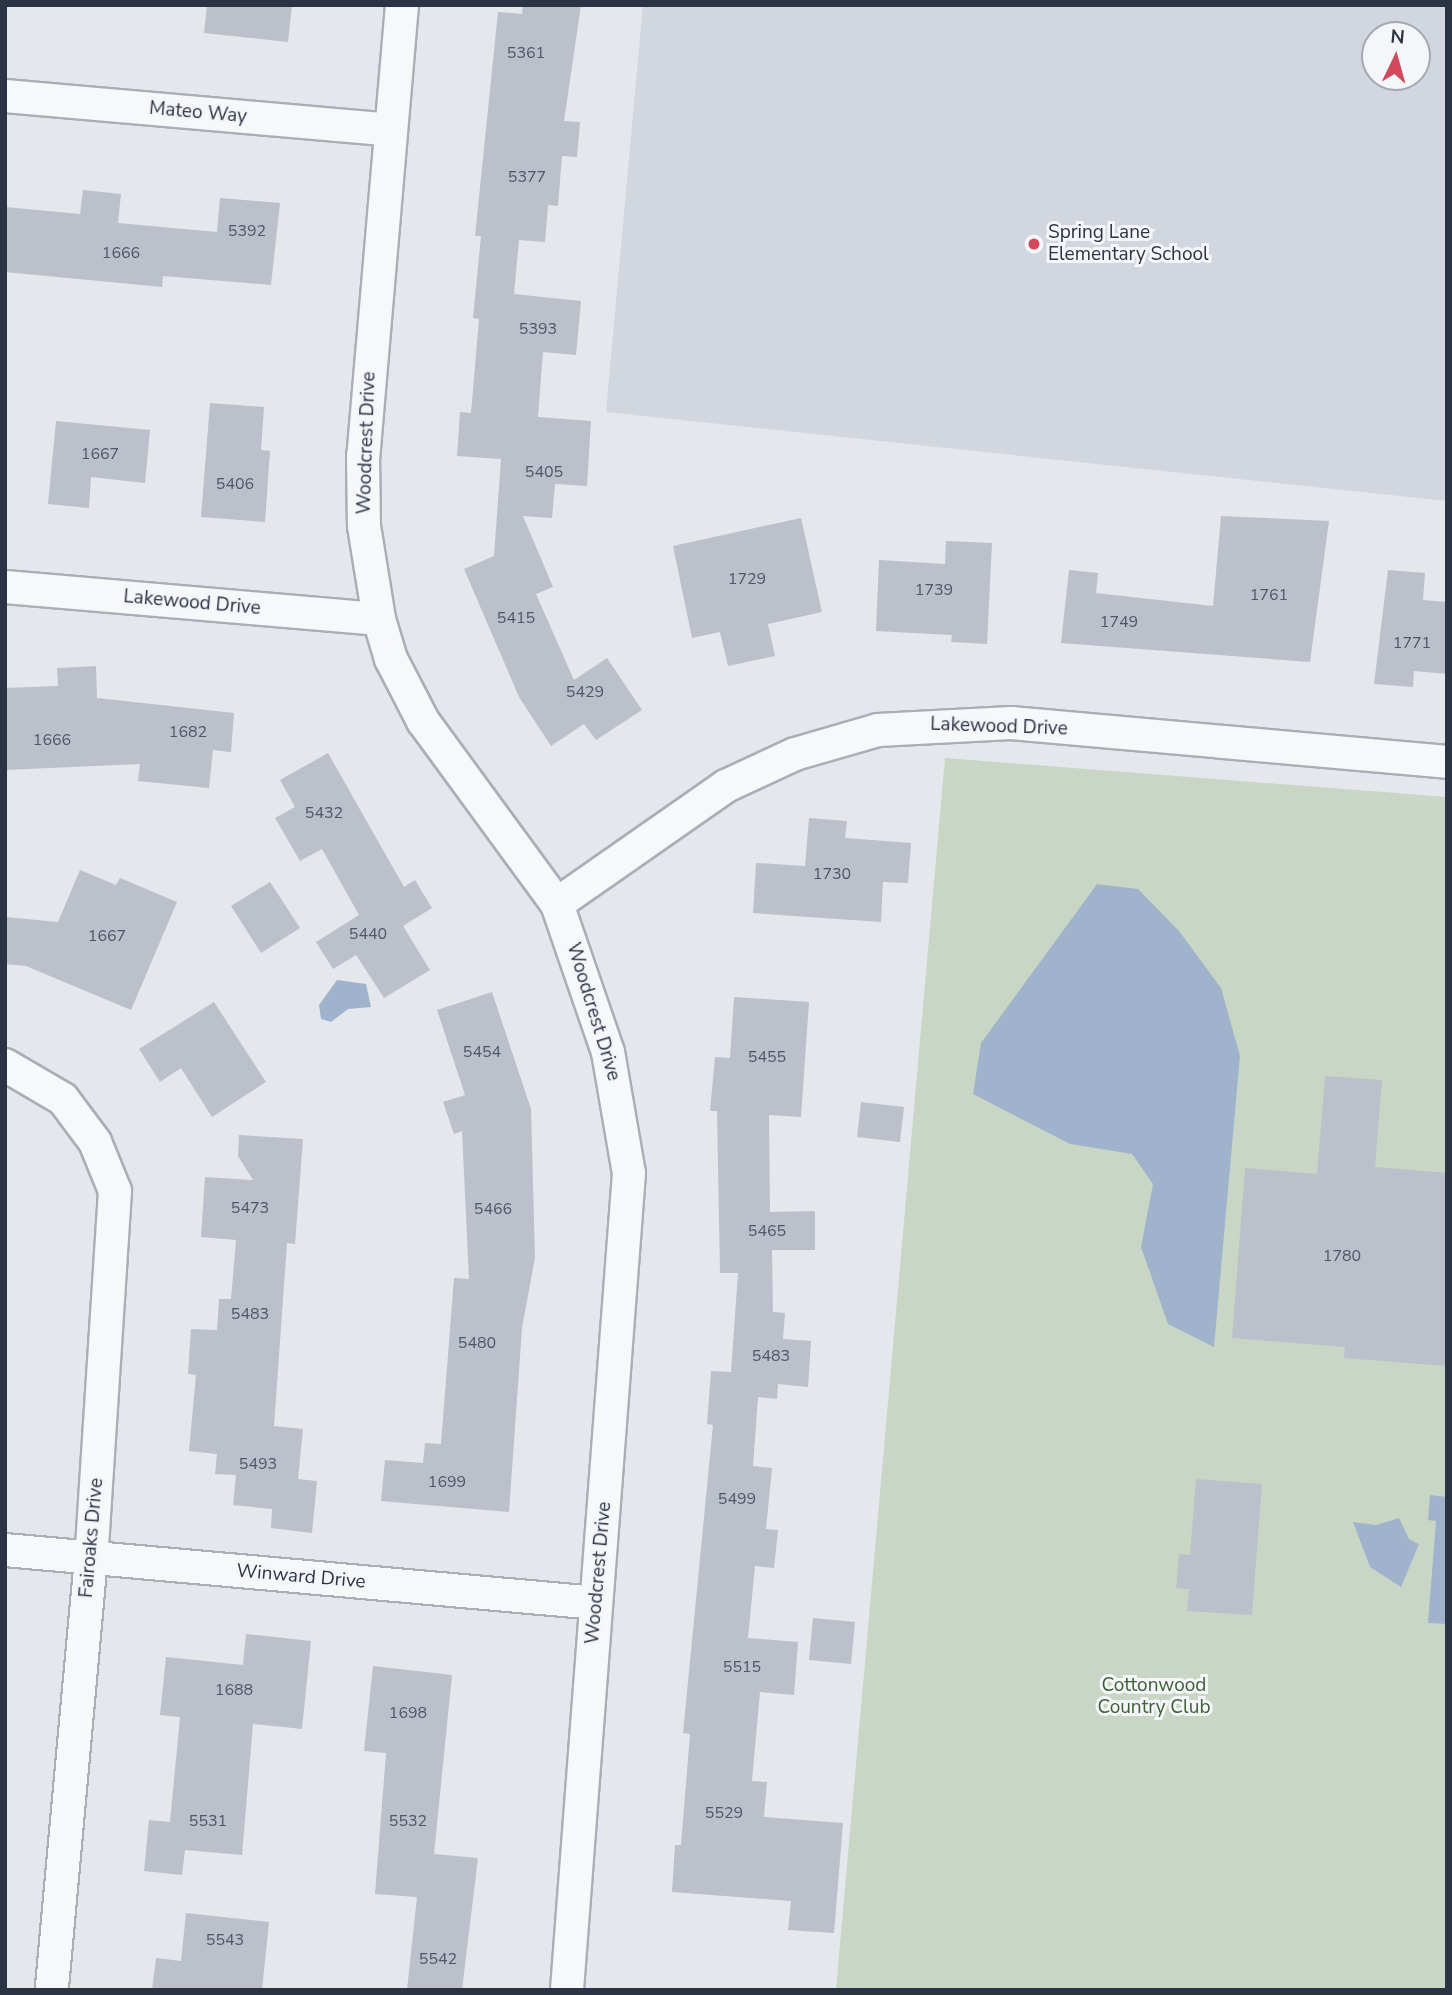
<!DOCTYPE html>
<html>
<head>
<meta charset="utf-8">
<style>
	body { margin:0 }
	#map { position:relative; width:1452px; height:1995px; overflow:hidden; background:#e4e7ec; font-family:"Nunito Sans",sans-serif }
	div>[style] { position:absolute }
	.built>* { inset:0; background:#d2d6de }
	.green>* { inset:0; background:#c9d6c5 }
	.water>* { inset:0; background:#9fb4cc }
	.building>* { inset:0; background:#bbc0ca }
	.roads { filter:drop-shadow(2px 0 #a9aeb7) drop-shadow(-2px 0 #a9aeb7) drop-shadow(0 2px #a9aeb7) drop-shadow(0 -2px #a9aeb7) }
	.minor>* { height:32px; margin:-16px; padding:0 16px; transform-origin:16px; border-radius:16px; background:#f7f8fa }
	.dots>* { width:19px; height:19px; translate:-50% -50%; box-sizing:border-box; border:4px solid #f4f6f9; border-radius:50% }
	span { translate:-50% -50%; white-space:nowrap; text-align:center; line-height:1.15; -webkit-text-stroke:6px #f4f6f9; paint-order:stroke }
	.number-label { font-size:16px; color:#4f5766 }
	.number-label span { -webkit-text-stroke-width:0 }
	.street-label { font-size:19px; color:#2b3445 }
	.poi-label { font-size:19px; color:#2b3445 }
	.left { translate:0 -50%; text-align:left }
	.park-label { font-size:19px; color:#3f6138 }
	.frame { position:absolute; inset:0; border:7px solid #2b3445; pointer-events:none }
	.north { position:absolute; left:1361px; top:21px; width:70px; height:70px; box-sizing:border-box; background:#f4f6f9; border:2px solid #a4a8b1; border-radius:50%; rotate:5deg; font-size:19px; font-weight:700; line-height:28px; text-align:center; color:#2b3445 }
	.north::after { content:''; display:block; margin:auto; width:24px; height:32px; background:#d1495b; clip-path:polygon(50% 0,100% 100%,50% 72%,0 100%) }
</style>
</head>
<body>
<div id="map">
	<div class="built">
		<i style="clip-path:polygon(evenodd,643px 5px,1447px 5px,1447px 501px,606px 412px,643px 5px,1375px 35px,1417px 35px,1417px 77px,1375px 77px,1375px 35px)"></i>
	</div>
	<div class="green">
		<i style="clip-path:polygon(945px 758px,1447px 797px,1447px 1990px,836px 1990px)"></i>
	</div>
	<div class="water">
		<i style="clip-path:polygon(1097px 884px,1138px 889px,1179px 931px,1221px 988px,1240px 1056px,1214px 1347px,1168px 1324px,1141px 1247px,1153px 1184px,1132px 1154px,1070px 1144px,973px 1094px,981px 1043px)"></i>
		<i style="clip-path:polygon(337px 980px,366px 984px,371px 1007px,348px 1009px,331px 1022px,321px 1019px,319px 1005px)"></i>
		<i style="clip-path:polygon(1430px 1495px,1447px 1497px,1447px 1624px,1428px 1623px,1436px 1521px,1428px 1520px)"></i>
		<i style="clip-path:polygon(1399px 1518px,1409px 1539px,1419px 1544px,1401px 1587px,1370px 1567px,1353px 1522px,1376px 1525px)"></i>
	</div>
	<div class="building">
		<i style="clip-path:polygon(207px 5px,292px 5px,288px 42px,204px 33px)"></i>
		<i style="clip-path:polygon(523px 5px,581px 5px,564px 121px,580px 122px,577px 157px,562px 156px,558px 206px,548px 205px,545px 242px,519px 240px,514px 294px,581px 301px,576px 355px,543px 352px,538px 417px,591px 421px,587px 486px,555px 484px,552px 518px,523px 516px,553px 587px,536px 594px,574px 680px,607px 658px,642px 710px,596px 740px,584px 724px,551px 746px,519px 697px,464px 569px,494px 556px,501px 459px,457px 456px,460px 412px,471px 413px,479px 319px,473px 318px,481px 236px,475px 236px,498px 12px,522px 14px)"></i>
		<i style="clip-path:polygon(83px 190px,121px 194px,118px 223px,217px 232px,220px 198px,280px 203px,271px 285px,163px 276px,162px 287px,5px 272px,5px 207px,80px 214px)"></i>
		<i style="clip-path:polygon(210px 403px,264px 407px,261px 450px,270px 451px,265px 522px,201px 517px)"></i>
		<i style="clip-path:polygon(56px 421px,150px 430px,145px 483px,91px 477px,89px 508px,48px 504px)"></i>
		<i style="clip-path:polygon(1221px 516px,1329px 521px,1310px 662px,1061px 643px,1069px 570px,1098px 573px,1096px 593px,1213px 606px)"></i>
		<i style="clip-path:polygon(801px 518px,822px 612px,768px 624px,775px 656px,728px 666px,720px 632px,692px 638px,673px 546px)"></i>
		<i style="clip-path:polygon(946px 541px,992px 543px,987px 644px,951px 642px,952px 635px,876px 631px,879px 560px,945px 564px)"></i>
		<i style="clip-path:polygon(1388px 570px,1425px 573px,1423px 600px,1447px 602px,1447px 674px,1414px 671px,1413px 687px,1374px 684px)"></i>
		<i style="clip-path:polygon(96px 666px,97px 698px,234px 713px,231px 752px,213px 750px,209px 788px,138px 781px,140px 764px,5px 770px,5px 688px,58px 686px,57px 668px)"></i>
		<i style="clip-path:polygon(328px 753px,404px 887px,415px 880px,432px 908px,403px 926px,430px 970px,384px 998px,356px 955px,333px 969px,316px 942px,359px 915px,322px 849px,300px 861px,275px 818px,295px 807px,280px 780px)"></i>
		<i style="clip-path:polygon(809px 818px,847px 821px,845px 838px,911px 843px,908px 883px,883px 882px,881px 922px,753px 913px,756px 863px,805px 866px)"></i>
		<i style="clip-path:polygon(80px 870px,116px 885px,120px 878px,177px 902px,131px 1010px,26px 966px,5px 964px,5px 917px,58px 922px)"></i>
		<i style="clip-path:polygon(270px 882px,300px 928px,261px 953px,231px 906px)"></i>
		<i style="clip-path:polygon(492px 992px,531px 1109px,535px 1258px,522px 1328px,509px 1512px,381px 1501px,385px 1460px,423px 1463px,425px 1443px,441px 1444px,454px 1278px,469px 1279px,462px 1131px,454px 1134px,443px 1102px,465px 1095px,437px 1010px)"></i>
		<i style="clip-path:polygon(734px 997px,809px 1002px,801px 1117px,769px 1115px,770px 1212px,815px 1211px,815px 1250px,772px 1250px,773px 1312px,785px 1313px,783px 1339px,811px 1341px,808px 1387px,778px 1384px,777px 1399px,758px 1397px,753px 1466px,772px 1468px,766px 1529px,778px 1530px,774px 1568px,755px 1566px,748px 1638px,798px 1642px,794px 1695px,760px 1692px,752px 1781px,767px 1782px,764px 1817px,843px 1823px,834px 1933px,788px 1930px,791px 1901px,672px 1892px,675px 1845px,681px 1845px,690px 1734px,683px 1733px,713px 1425px,707px 1424px,711px 1371px,731px 1372px,738px 1273px,720px 1273px,717px 1111px,710px 1111px,715px 1057px,730px 1058px)"></i>
		<i style="clip-path:polygon(214px 1002px,266px 1082px,212px 1117px,181px 1068px,160px 1082px,139px 1049px)"></i>
		<i style="clip-path:polygon(1325px 1076px,1382px 1080px,1375px 1167px,1447px 1173px,1447px 1366px,1344px 1358px,1345px 1347px,1232px 1338px,1245px 1168px,1317px 1174px)"></i>
		<i style="clip-path:polygon(861px 1102px,904px 1107px,900px 1142px,857px 1137px)"></i>
		<i style="clip-path:polygon(239px 1135px,303px 1139px,295px 1244px,287px 1243px,274px 1426px,303px 1429px,298px 1479px,317px 1481px,312px 1533px,271px 1528px,272px 1509px,233px 1505px,236px 1475px,215px 1474px,217px 1454px,189px 1451px,196px 1375px,188px 1374px,191px 1329px,217px 1330px,219px 1299px,231px 1299px,236px 1240px,201px 1237px,205px 1177px,253px 1180px,238px 1156px)"></i>
		<i style="clip-path:polygon(1196px 1479px,1262px 1484px,1252px 1615px,1187px 1611px,1189px 1589px,1176px 1588px,1179px 1554px,1190px 1555px)"></i>
		<i style="clip-path:polygon(813px 1618px,855px 1622px,851px 1664px,809px 1660px)"></i>
		<i style="clip-path:polygon(246px 1634px,311px 1641px,302px 1729px,253px 1724px,242px 1855px,185px 1850px,182px 1875px,144px 1871px,149px 1820px,170px 1822px,180px 1717px,160px 1715px,166px 1657px,243px 1665px)"></i>
		<i style="clip-path:polygon(373px 1666px,452px 1675px,434px 1854px,478px 1858px,462px 1990px,407px 1990px,417px 1897px,375px 1894px,386px 1753px,364px 1751px)"></i>
		<i style="clip-path:polygon(186px 1913px,269px 1922px,262px 1990px,152px 1990px,156px 1958px,181px 1961px)"></i>
	</div>
	<div class="roads">
		<div class="minor">
			<i style="left:402px;top:5px;width:453px;rotate:94.9deg"></i>
			<i style="left:363px;top:456px;width:70px;rotate:89.2deg"></i>
			<i style="left:364px;top:526px;width:94px;rotate:80.8deg"></i>
			<i style="left:379px;top:619px;width:42px;rotate:73.3deg"></i>
			<i style="left:391px;top:659px;width:70px;rotate:62.7deg"></i>
			<i style="left:423px;top:721px;width:227px;rotate:53.8deg"></i>
			<i style="left:557px;top:904px;width:157px;rotate:71deg"></i>
			<i style="left:608px;top:1052px;width:123px;rotate:80.2deg"></i>
			<i style="left:629px;top:1173px;width:819px;rotate:94.34deg"></i>
			<i style="left:5px;top:96px;width:387px;rotate:5deg"></i>
			<i style="left:5px;top:587px;width:375px;rotate:4.9deg"></i>
			<i style="left:557px;top:904px;width:206px;rotate:-34.9deg"></i>
			<i style="left:726px;top:786px;width:76px;rotate:-24.9deg"></i>
			<i style="left:795px;top:754px;width:86px;rotate:-16.1deg"></i>
			<i style="left:878px;top:730px;width:133px;rotate:-3deg"></i>
			<i style="left:1011px;top:723px;width:438px;rotate:5.1deg"></i>
			<i style="left:5px;top:1065px;width:67px;rotate:30.4deg"></i>
			<i style="left:63px;top:1099px;width:54px;rotate:53.3deg"></i>
			<i style="left:95px;top:1142px;width:53px;rotate:67.8deg"></i>
			<i style="left:115px;top:1191px;width:368px;rotate:93.7deg"></i>
			<i style="left:91px;top:1558px;width:434px;rotate:95.2deg"></i>
			<i style="left:5px;top:1550px;width:593px;rotate:5.12deg"></i>
		</div>
	</div>
	<div class="dots">
		<i style="left:1034px;top:244px;background:#d1495b"></i>
	</div>
	<div class="number-label">
		<span style="left:526px;top:53px">5361</span>
		<span style="left:527px;top:177px">5377</span>
		<span style="left:247px;top:231px">5392</span>
		<span style="left:121px;top:253px">1666</span>
		<span style="left:538px;top:329px">5393</span>
		<span style="left:100px;top:454px">1667</span>
		<span style="left:544px;top:472px">5405</span>
		<span style="left:235px;top:484px">5406</span>
		<span style="left:747px;top:579px">1729</span>
		<span style="left:934px;top:590px">1739</span>
		<span style="left:1269px;top:595px">1761</span>
		<span style="left:516px;top:618px">5415</span>
		<span style="left:1119px;top:622px">1749</span>
		<span style="left:1412px;top:643px">1771</span>
		<span style="left:585px;top:692px">5429</span>
		<span style="left:188px;top:732px">1682</span>
		<span style="left:52px;top:740px">1666</span>
		<span style="left:324px;top:813px">5432</span>
		<span style="left:832px;top:874px">1730</span>
		<span style="left:368px;top:934px">5440</span>
		<span style="left:107px;top:936px">1667</span>
		<span style="left:482px;top:1052px">5454</span>
		<span style="left:767px;top:1057px">5455</span>
		<span style="left:250px;top:1208px">5473</span>
		<span style="left:493px;top:1209px">5466</span>
		<span style="left:767px;top:1231px">5465</span>
		<span style="left:1342px;top:1256px">1780</span>
		<span style="left:250px;top:1314px">5483</span>
		<span style="left:477px;top:1343px">5480</span>
		<span style="left:771px;top:1356px">5483</span>
		<span style="left:258px;top:1464px">5493</span>
		<span style="left:447px;top:1482px">1699</span>
		<span style="left:737px;top:1499px">5499</span>
		<span style="left:742px;top:1667px">5515</span>
		<span style="left:234px;top:1690px">1688</span>
		<span style="left:408px;top:1713px">1698</span>
		<span style="left:724px;top:1813px">5529</span>
		<span style="left:208px;top:1821px">5531</span>
		<span style="left:408px;top:1821px">5532</span>
		<span style="left:225px;top:1940px">5543</span>
		<span style="left:438px;top:1959px">5542</span>
	</div>
	<div class="street-label">
		<span style="left:198px;top:113px;rotate:5deg">Mateo Way</span>
		<span style="left:367px;top:443px;rotate:-88deg">Woodcrest Drive</span>
		<span style="left:192px;top:603px;rotate:5deg">Lakewood Drive</span>
		<span style="left:999px;top:727px;rotate:2deg">Lakewood Drive</span>
		<span style="left:593px;top:1012px;rotate:73deg">Woodcrest Drive</span>
		<span style="left:92px;top:1538px;rotate:-85deg">Fairoaks Drive</span>
		<span style="left:599px;top:1573px;rotate:-85deg">Woodcrest Drive</span>
		<span style="left:301px;top:1577px;rotate:5deg">Winward Drive</span>
	</div>
	<div class="poi-label">
		<span class="left" style="left:1048px;top:244px">Spring Lane<br>Elementary School</span>
	</div>
	<div class="park-label">
		<span style="left:1154px;top:1697px">Cottonwood<br>Country Club</span>
	</div>
	<div class="frame"></div>
	<div class="north">N</div>
</div>
</body>
</html>
